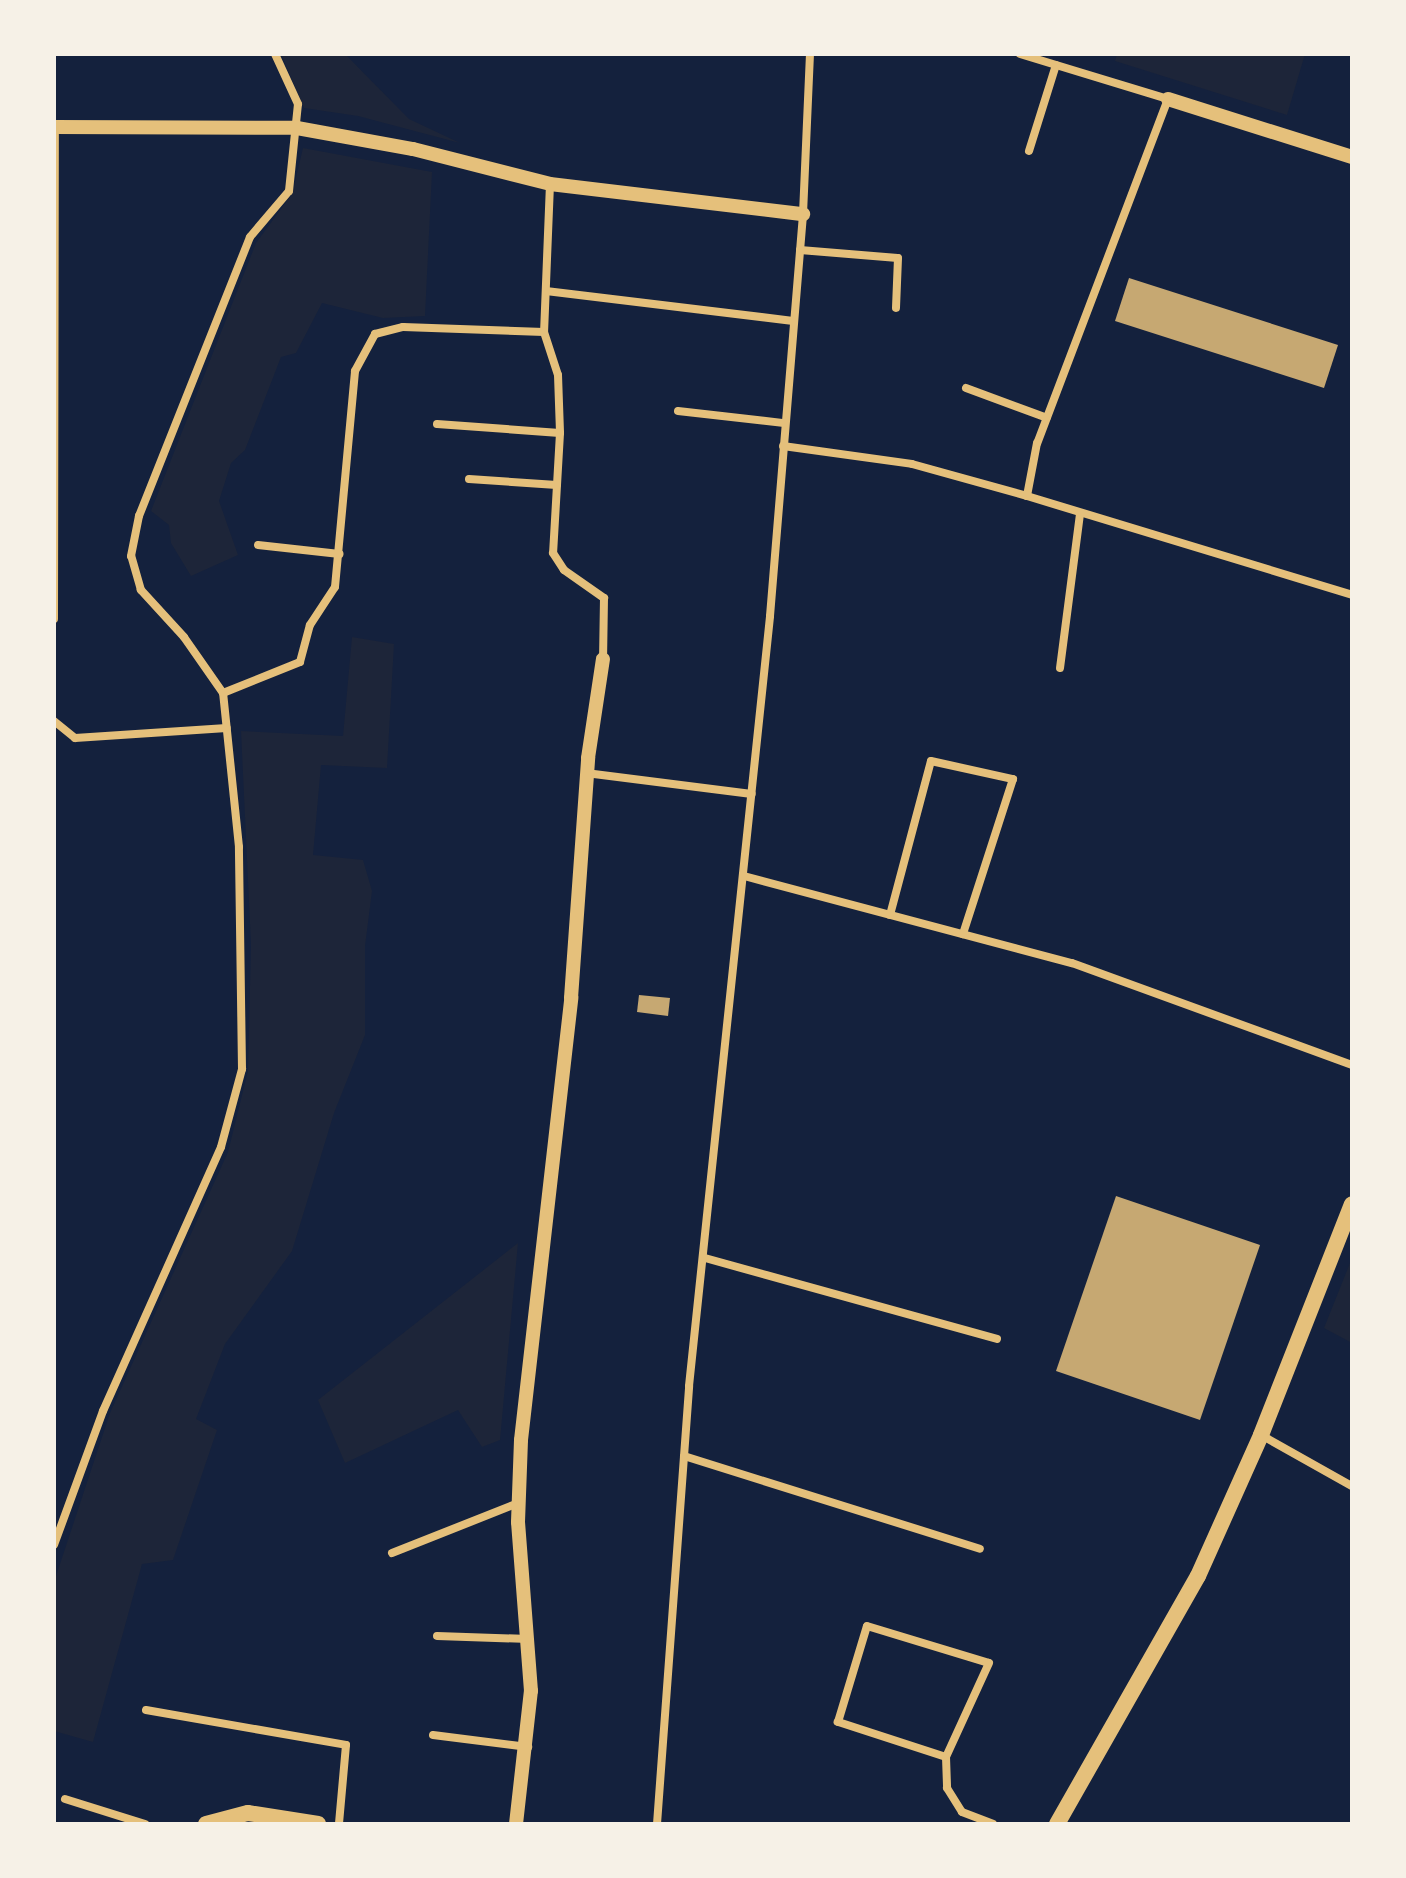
<!DOCTYPE html>
<html>
<head>
<meta charset="utf-8">
<style>
	body { margin:0 }
	#map { position:relative; width:1406px; height:1878px; overflow:hidden; background:#14213d; font-family:"DM Sans",sans-serif }
	div>[style] { position:absolute }
	.green>* { inset:0; background:#1d2539 }
	.building>* { inset:0; background:#c6a872 }
	.minor>* { height:8px; margin:-4px; padding:0 4px; transform-origin:4px; border-radius:4px; background:#e5c07b }
	.tertiary>* { height:14px; margin:-7px; padding:0 7px; transform-origin:7px; border-radius:7px; background:#e5c07b }
	.secondary>* { height:16px; margin:-8px; padding:0 8px; transform-origin:8px; border-radius:8px; background:#e5c07b }
	span { translate:-50% -50%; white-space:nowrap; text-align:center; line-height:1.15; -webkit-text-stroke:7px #f6f1e7; paint-order:stroke }
	.frame { position:absolute; inset:0; border:56px solid #f6f1e7; pointer-events:none }
</style>
</head>
<body>
<div id="map">
	<div class="green">
		<i style="clip-path:polygon(281px 54px,345px 54px,409px 119px,460px 143px,358px 116px,304px 108px)"></i>
		<i style="clip-path:polygon(1117px 54px,1305px 54px,1287px 115px,1115px 61px)"></i>
		<i style="clip-path:polygon(303px 148px,432px 172px,425px 316px,383px 318px,322px 303px,296px 353px,281px 357px,245px 450px,231px 463px,219px 501px,238px 555px,191px 576px,171px 543px,169px 525px,151px 511px,256px 243px,292px 194px)"></i>
		<i style="clip-path:polygon(352px 637px,394px 644px,387px 768px,321px 765px,313px 855px,363px 860px,372px 891px,365px 946px,365px 1035px,334px 1113px,292px 1251px,225px 1344px,196px 1419px,217px 1430px,173px 1560px,142px 1564px,93px 1742px,54px 1731px,54px 1582px,110px 1413px,228px 1152px,248px 1071px,251px 945px,241px 731px,343px 736px)"></i>
		<i style="clip-path:polygon(518px 1243px,500px 1440px,482px 1447px,458px 1410px,345px 1463px,318px 1400px)"></i>
		<i style="clip-path:polygon(1352px 1258px,1352px 1343px,1324px 1328px)"></i>
	</div>
	<div class="building">
		<i style="clip-path:polygon(1129px 278px,1338px 345px,1324px 388px,1115px 321px)"></i>
		<i style="clip-path:polygon(639px 995px,670px 998px,668px 1016px,637px 1012px)"></i>
		<i style="clip-path:polygon(1116px 1196px,1260px 1245px,1200px 1420px,1056px 1371px)"></i>
	</div>
	<div class="minor">
		<i style="left:1020px;top:54px;width:155px;rotate:16.9deg"></i>
		<i style="left:1168px;top:99px;width:368px;rotate:110.8deg"></i>
		<i style="left:1037px;top:443px;width:54px;rotate:100.7deg"></i>
		<i style="left:1027px;top:496px;width:340px;rotate:16.9deg"></i>
		<i style="left:1029px;top:151px;width:90px;rotate:-72.6deg"></i>
		<i style="left:550px;top:184px;width:148px;rotate:92.3deg"></i>
		<i style="left:544px;top:332px;width:45px;rotate:72deg"></i>
		<i style="left:558px;top:375px;width:58px;rotate:88deg"></i>
		<i style="left:560px;top:433px;width:120px;rotate:93.3deg"></i>
		<i style="left:553px;top:553px;width:20px;rotate:57deg"></i>
		<i style="left:564px;top:570px;width:49px;rotate:35deg"></i>
		<i style="left:604px;top:598px;width:61px;rotate:90.9deg"></i>
		<i style="left:800px;top:250px;width:98px;rotate:4.7deg"></i>
		<i style="left:898px;top:258px;width:50px;rotate:92.3deg"></i>
		<i style="left:546px;top:291px;width:249px;rotate:6.9deg"></i>
		<i style="left:966px;top:388px;width:86px;rotate:20.3deg"></i>
		<i style="left:678px;top:411px;width:107px;rotate:6.5deg"></i>
		<i style="left:437px;top:424px;width:123px;rotate:4.2deg"></i>
		<i style="left:783px;top:446px;width:130px;rotate:7.9deg"></i>
		<i style="left:912px;top:464px;width:119px;rotate:15.5deg"></i>
		<i style="left:469px;top:479px;width:88px;rotate:3.9deg"></i>
		<i style="left:258px;top:545px;width:82px;rotate:6.3deg"></i>
		<i style="left:54px;top:619px;width:492px;rotate:-89.9deg"></i>
		<i style="left:1060px;top:668px;width:156px;rotate:-82.6deg"></i>
		<i style="left:223px;top:693px;width:83px;rotate:-21.9deg"></i>
		<i style="left:300px;top:662px;width:38px;rotate:-75deg"></i>
		<i style="left:310px;top:625px;width:45px;rotate:-56.7deg"></i>
		<i style="left:335px;top:587px;width:217px;rotate:-84.7deg"></i>
		<i style="left:355px;top:371px;width:42px;rotate:-61.6deg"></i>
		<i style="left:375px;top:334px;width:29px;rotate:-14deg"></i>
		<i style="left:403px;top:327px;width:141px;rotate:2deg"></i>
		<i style="left:54px;top:721px;width:27px;rotate:39deg"></i>
		<i style="left:75px;top:738px;width:152px;rotate:-3.8deg"></i>
		<i style="left:586px;top:773px;width:167px;rotate:7.2deg"></i>
		<i style="left:744px;top:876px;width:339px;rotate:14.9deg"></i>
		<i style="left:1072px;top:963px;width:298px;rotate:20deg"></i>
		<i style="left:890px;top:915px;width:159px;rotate:-75.1deg"></i>
		<i style="left:931px;top:761px;width:84px;rotate:12.4deg"></i>
		<i style="left:1013px;top:779px;width:163px;rotate:107.9deg"></i>
		<i style="left:705px;top:1258px;width:303px;rotate:15.5deg"></i>
		<i style="left:1261px;top:1435px;width:104px;rotate:29.3deg"></i>
		<i style="left:684px;top:1456px;width:310px;rotate:17.4deg"></i>
		<i style="left:54px;top:1545px;width:143px;rotate:-69.9deg"></i>
		<i style="left:103px;top:1411px;width:289px;rotate:-65.9deg"></i>
		<i style="left:221px;top:1147px;width:81px;rotate:-74.9deg"></i>
		<i style="left:242px;top:1069px;width:222px;rotate:-90.8deg"></i>
		<i style="left:239px;top:847px;width:155px;rotate:-95.9deg"></i>
		<i style="left:223px;top:693px;width:68px;rotate:-124.9deg"></i>
		<i style="left:184px;top:637px;width:64px;rotate:-132.5deg"></i>
		<i style="left:141px;top:590px;width:35px;rotate:-106deg"></i>
		<i style="left:131px;top:556px;width:41px;rotate:-78.7deg"></i>
		<i style="left:139px;top:516px;width:300px;rotate:-68.3deg"></i>
		<i style="left:250px;top:237px;width:60px;rotate:-49.7deg"></i>
		<i style="left:289px;top:191px;width:87px;rotate:-84.1deg"></i>
		<i style="left:298px;top:104px;width:55px;rotate:-114.7deg"></i>
		<i style="left:392px;top:1553px;width:136px;rotate:-21.6deg"></i>
		<i style="left:437px;top:1636px;width:92px;rotate:1.9deg"></i>
		<i style="left:146px;top:1710px;width:203px;rotate:9.9deg"></i>
		<i style="left:346px;top:1745px;width:79px;rotate:95.1deg"></i>
		<i style="left:433px;top:1735px;width:96px;rotate:7.2deg"></i>
		<i style="left:946px;top:1757px;width:114px;rotate:-162deg"></i>
		<i style="left:838px;top:1722px;width:100px;rotate:-73.2deg"></i>
		<i style="left:867px;top:1626px;width:127px;rotate:16.9deg"></i>
		<i style="left:989px;top:1663px;width:103px;rotate:114.6deg"></i>
		<i style="left:946px;top:1757px;width:31px;rotate:88deg"></i>
		<i style="left:947px;top:1788px;width:28px;rotate:58deg"></i>
		<i style="left:962px;top:1812px;width:33px;rotate:21deg"></i>
		<i style="left:65px;top:1799px;width:84px;rotate:17.4deg"></i>
		<i style="left:657px;top:1824px;width:439px;rotate:-85.8deg"></i>
		<i style="left:689px;top:1386px;width:774px;rotate:-83.99deg"></i>
		<i style="left:770px;top:616px;width:403px;rotate:-85.3deg"></i>
		<i style="left:803px;top:214px;width:160px;rotate:-87.5deg"></i>
	</div>
	<div class="tertiary">
		<i style="left:1168px;top:99px;width:193px;rotate:17.5deg"></i>
		<i style="left:54px;top:127px;width:243px;rotate:0.2deg"></i>
		<i style="left:297px;top:128px;width:118px;rotate:10.3deg"></i>
		<i style="left:413px;top:149px;width:141px;rotate:14.3deg"></i>
		<i style="left:550px;top:184px;width:255px;rotate:6.8deg"></i>
		<i style="left:516px;top:1824px;width:134px;rotate:-83.6deg"></i>
		<i style="left:531px;top:1691px;width:169px;rotate:-94.4deg"></i>
		<i style="left:518px;top:1522px;width:82px;rotate:-87.9deg"></i>
		<i style="left:521px;top:1440px;width:445px;rotate:-83.5deg"></i>
		<i style="left:571px;top:998px;width:241px;rotate:-85.9deg"></i>
		<i style="left:588px;top:758px;width:100px;rotate:-81.4deg"></i>
	</div>
	<div class="secondary">
		<i style="left:206px;top:1824px;width:43px;rotate:-14.7deg"></i>
		<i style="left:248px;top:1813px;width:71px;rotate:8.9deg"></i>
		<i style="left:1057px;top:1824px;width:285px;rotate:-60.4deg"></i>
		<i style="left:1198px;top:1576px;width:154px;rotate:-65.9deg"></i>
		<i style="left:1261px;top:1435px;width:248px;rotate:-68.5deg"></i>
	</div>
	<div class="frame"></div>
</div>
</body>
</html>
